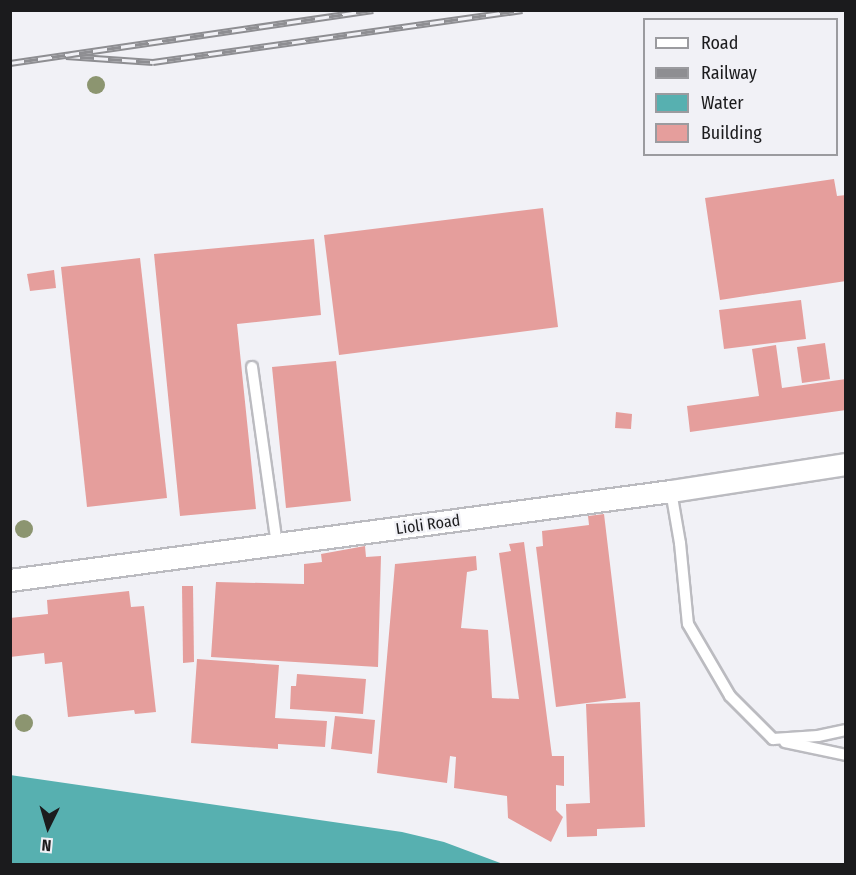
<!DOCTYPE html>
<html>
<head>
<meta charset="utf-8">
<style>
	body { margin:0 }
	#map { position:relative; width:856px; height:875px; overflow:hidden; background:#f1f1f6; font-family:"Fira Sans Condensed",sans-serif }
	div>[style] { position:absolute }
	.water>* { inset:0; background:#57b0b0 }
	.building>* { inset:0; background:#e59e9c }
	.roads { filter:drop-shadow(2px 0 #bbbbc0) drop-shadow(-2px 0 #bbbbc0) drop-shadow(0 2px #bbbbc0) drop-shadow(0 -2px #bbbbc0) }
	.service>* { height:10px; margin:-5px; padding:0 5px; transform-origin:5px; border-radius:5px; background:#fff }
	.minor>* { height:21px; margin:-10.5px; padding:0 10.5px; transform-origin:10.5px; border-radius:10.5px; background:#fff }
	.rail>* { height:7px; margin-top:-3.5px; transform-origin:0; background:repeating-linear-gradient(90deg,#f1f1f6 0 14px,#8e8e92 0 28px); box-sizing:border-box; border-block:2px solid #8e8e92 }
	.trees>* { width:18px; height:18px; margin:-9px; border-radius:50%; background:#8c9570 }
	span { translate:-50% -50%; white-space:nowrap; text-align:center; line-height:1.15; -webkit-text-stroke:4.5px #f1f1f6; paint-order:stroke }
	.street-label { font-size:16px; color:#1b1b1d }
	.frame { position:absolute; inset:0; border:12px solid #1b1b1d; pointer-events:none }
	.legend { position:absolute; left:643px; top:18px; width:195px; height:138px; box-sizing:border-box; background:#f1f1f6; border:2px solid #9b9b9f; margin:0; padding:8px 10px; list-style:none; font-size:18px; color:#1b1b1d }
	.legend li { display:flex; align-items:center; gap:12px; height:30px }
	.legend b { width:30px; border:2px solid #9b9b9f }
	.north { position:absolute; left:18px; top:797px; width:60px; height:60px; -webkit-text-stroke:4px #f1f1f6; paint-order:stroke; rotate:185deg; font-size:16px; font-weight:700; line-height:24px; text-align:center; color:#1b1b1d }
	.north::after { content:''; display:block; margin:auto; width:21px; height:27px; background:#1b1b1d; clip-path:polygon(50% 0,100% 100%,50% 72%,0 100%) }
</style>
</head>
<body>
<div id="map">
	<div class="water">
		<i style="clip-path:polygon(10px 775px,402px 832px,444px 842px,503px 864px,11px 864px)"></i>
	</div>
	<div class="building">
		<i style="clip-path:polygon(834px 179px,837px 196px,846px 195px,846px 281px,720px 300px,705px 198px)"></i>
		<i style="clip-path:polygon(543px 208px,558px 327px,339px 355px,324px 235px)"></i>
		<i style="clip-path:polygon(314px 239px,321px 315px,237px 324px,256px 509px,180px 516px,154px 254px)"></i>
		<i style="clip-path:polygon(140px 258px,167px 498px,87px 507px,61px 267px)"></i>
		<i style="clip-path:polygon(54px 270px,56px 288px,30px 291px,27px 274px)"></i>
		<i style="clip-path:polygon(801px 300px,806px 339px,724px 349px,719px 310px)"></i>
		<i style="clip-path:polygon(825px 343px,830px 379px,802px 383px,797px 347px)"></i>
		<i style="clip-path:polygon(776px 345px,782px 388px,846px 379px,846px 410px,690px 432px,687px 406px,759px 396px,752px 349px)"></i>
		<i style="clip-path:polygon(336px 361px,351px 501px,286px 508px,272px 367px)"></i>
		<i style="clip-path:polygon(616px 412px,632px 414px,631px 429px,615px 428px)"></i>
		<i style="clip-path:polygon(604px 514px,626px 698px,556px 707px,536px 547px,543px 546px,542px 531px,589px 525px,588px 516px)"></i>
		<i style="clip-path:polygon(524px 542px,552px 756px,564px 756px,564px 786px,556px 785px,556px 810px,563px 817px,551px 842px,508px 818px,507px 796px,454px 788px,456px 757px,450px 756px,447px 783px,377px 773px,395px 564px,476px 556px,477px 570px,467px 572px,461px 628px,488px 630px,492px 698px,519px 699px,499px 553px,511px 551px,509px 544px)"></i>
		<i style="clip-path:polygon(365px 546px,366px 557px,381px 556px,378px 667px,211px 657px,216px 582px,304px 584px,304px 564px,322px 562px,321px 554px)"></i>
		<i style="clip-path:polygon(182px 586px,193px 586px,194px 662px,183px 663px)"></i>
		<i style="clip-path:polygon(129px 591px,131px 607px,144px 606px,156px 712px,135px 714px,134px 710px,68px 717px,62px 662px,45px 664px,44px 653px,10px 657px,10px 618px,48px 614px,47px 600px)"></i>
		<i style="clip-path:polygon(197px 659px,279px 665px,275px 718px,327px 721px,325px 747px,278px 744px,278px 749px,191px 743px)"></i>
		<i style="clip-path:polygon(297px 674px,366px 679px,363px 714px,290px 709px,291px 686px,296px 686px)"></i>
		<i style="clip-path:polygon(640px 702px,645px 827px,597px 829px,597px 836px,567px 837px,566px 804px,590px 803px,586px 704px)"></i>
		<i style="clip-path:polygon(335px 716px,375px 720px,372px 754px,331px 749px)"></i>
	</div>
	<div class="roads">
		<div class="service">
			<i style="left:252px;top:367px;width:181px;rotate:82deg"></i>
			<i style="left:671px;top:491px;width:53px;rotate:80.2deg"></i>
			<i style="left:680px;top:543px;width:81px;rotate:84.4deg"></i>
			<i style="left:688px;top:624px;width:83px;rotate:59.7deg"></i>
			<i style="left:730px;top:696px;width:61px;rotate:45deg"></i>
			<i style="left:773px;top:739px;width:45px;rotate:-3.8deg"></i>
			<i style="left:818px;top:736px;width:29px;rotate:-12deg"></i>
			<i style="left:785px;top:742px;width:62px;rotate:12deg"></i>
		</div>
		<div class="minor">
			<i style="left:10px;top:580px;width:667px;rotate:-7.67deg"></i>
			<i style="left:671px;top:491px;width:177px;rotate:-8.8deg"></i>
		</div>
	</div>
	<div class="rail">
		<i style="left:66px;top:56px;width:87px;rotate:3.9deg"></i>
		<i style="left:153px;top:62px;width:373px;rotate:-8deg"></i>
		<i style="left:10px;top:63px;width:367px;rotate:-8.3deg"></i>
	</div>
	<div class="trees">
		<i style="left:96px;top:85px"></i>
		<i style="left:24px;top:529px"></i>
		<i style="left:24px;top:723px"></i>
	</div>
	<div class="street-label">
		<span style="left:428px;top:525px;rotate:-8deg">Lioli Road</span>
	</div>
	<div class="frame"></div>
	<ul class="legend">
	<li><b style="height:8px;background:#fff"></b>Road</li>
	<li><b style="height:8px;background:#8e8e92"></b>Railway</li>
	<li><b style="height:16px;background:#57b0b0"></b>Water</li>
	<li><b style="height:16px;background:#e59e9c"></b>Building</li>
	</ul>
	<div class="north">N</div>
</div>
</body>
</html>
